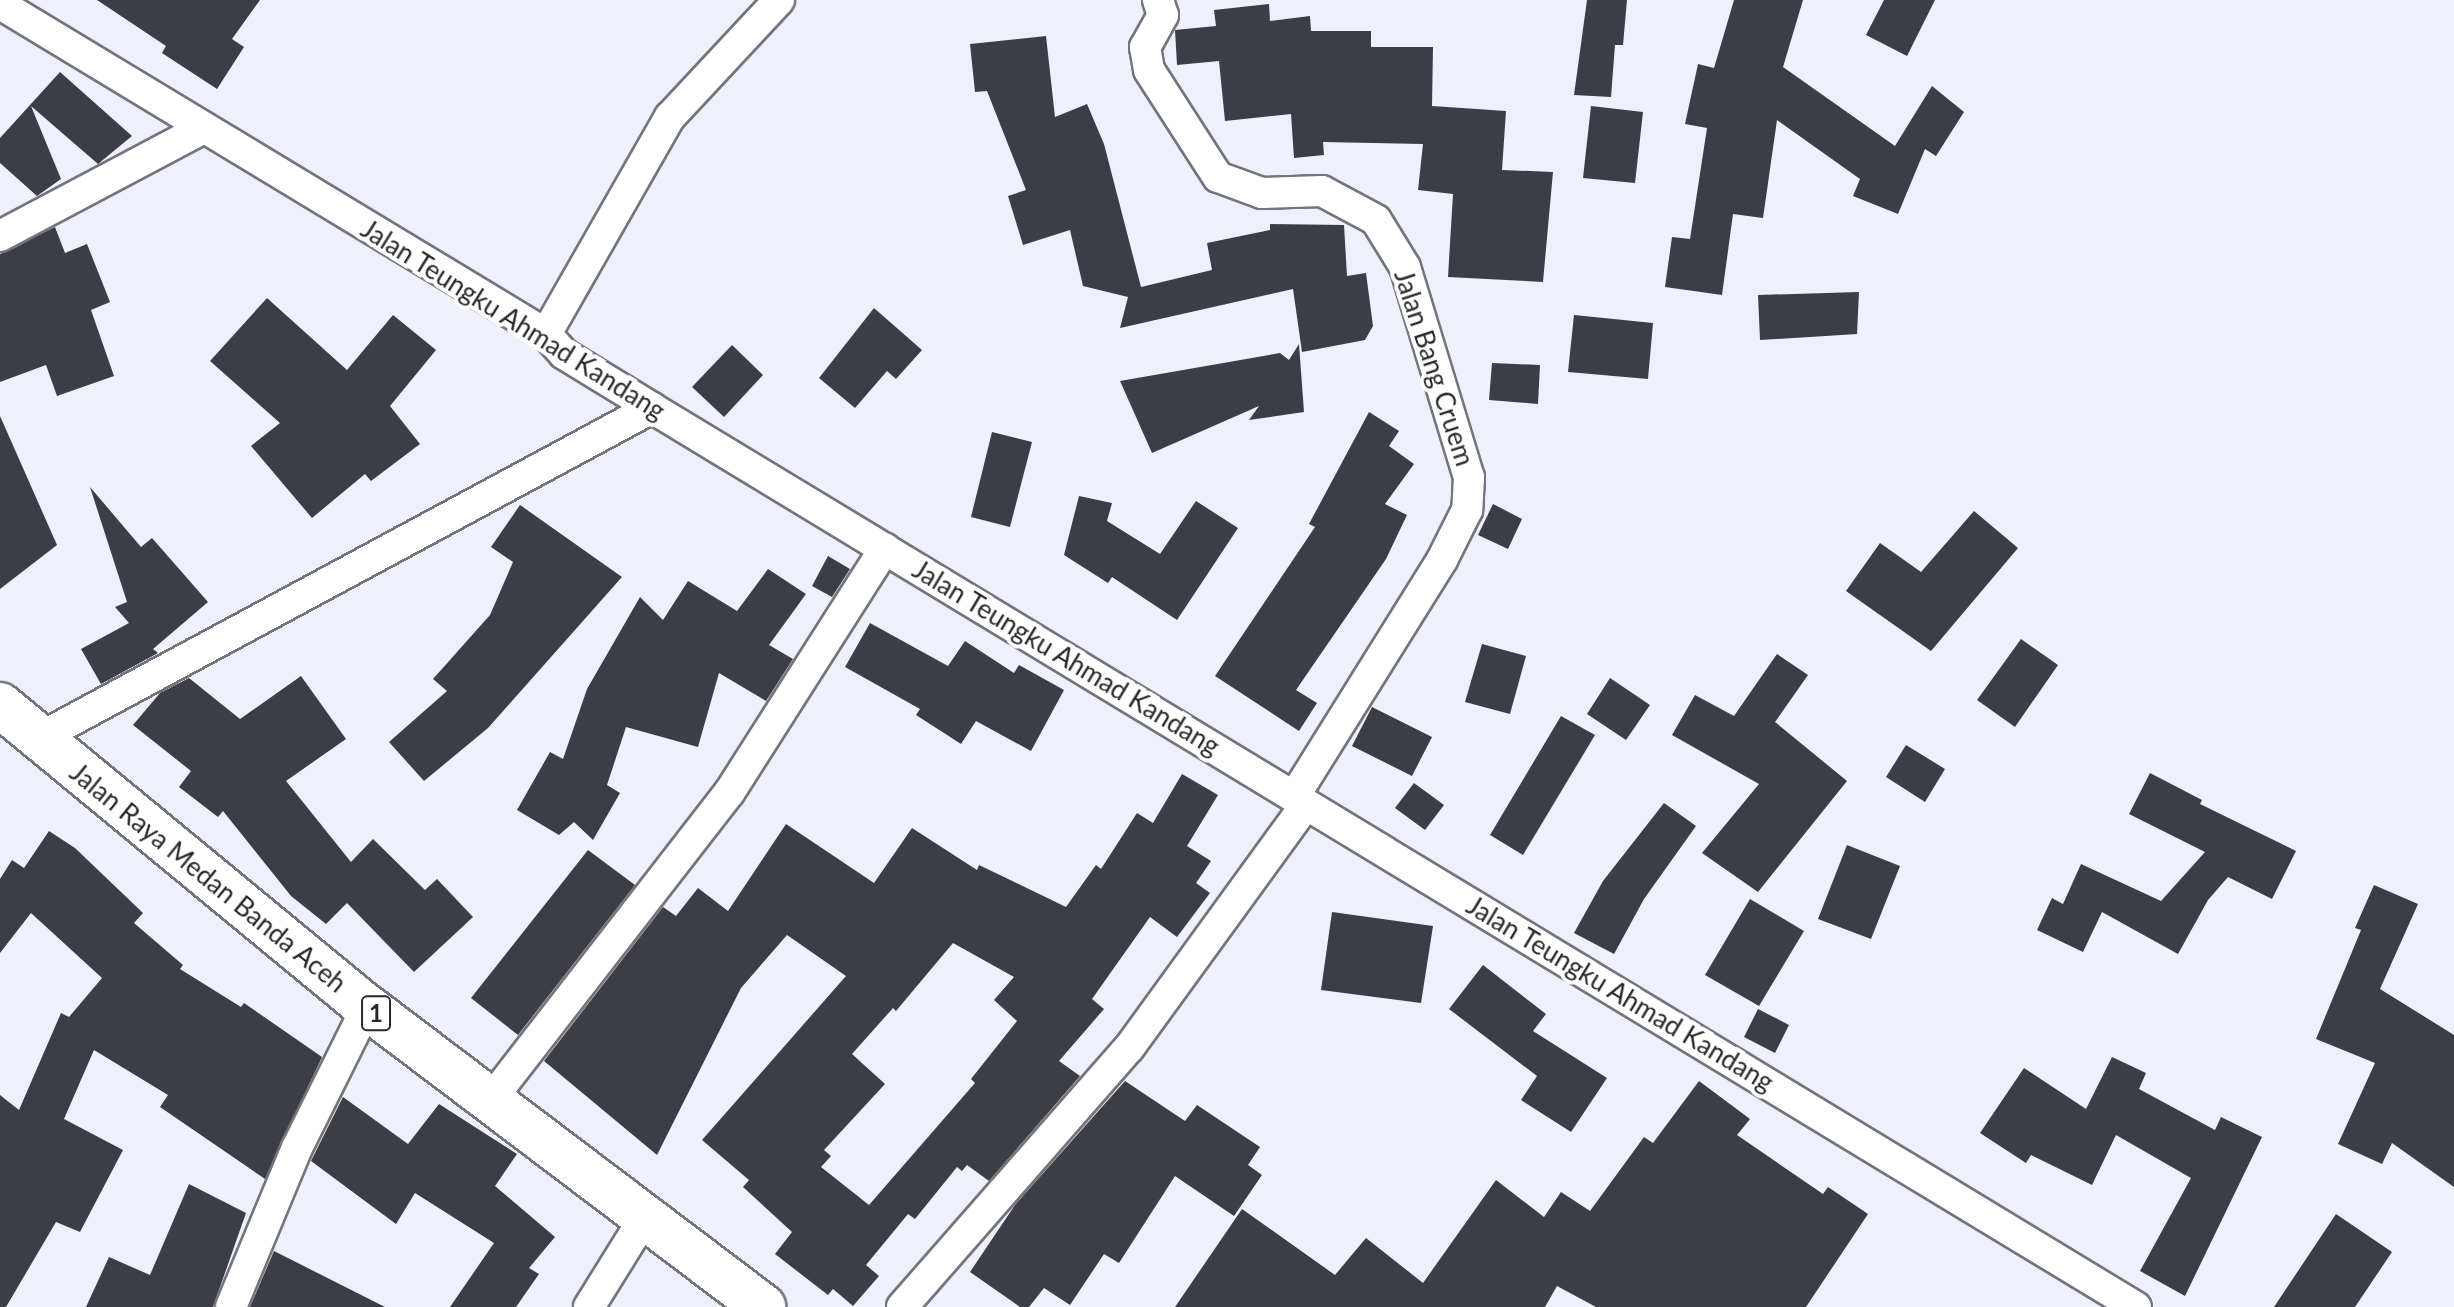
<!DOCTYPE html>
<html>
<head>
<meta charset="utf-8">
<style>
	body { margin:0 }
	#map { position:relative; width:2454px; height:1307px; overflow:hidden; background:#eef1fb; font-family:Lato,sans-serif }
	div>[style] { position:absolute }
	.building>* { inset:0; background:#3c3d45 }
	.roads { filter:drop-shadow(2px 0 #73757e) drop-shadow(-2px 0 #73757e) drop-shadow(0 2px #73757e) drop-shadow(0 -2px #73757e) }
	.minor>* { height:30px; margin:-15px; padding:0 15px; transform-origin:15px; border-radius:15px; background:#fff }
	.trunk>* { height:44px; margin:-22px; padding:0 22px; transform-origin:22px; border-radius:22px; background:#fff }
	span { translate:-50% -50%; white-space:nowrap; text-align:center; line-height:1.15; -webkit-text-stroke:8px #fff; paint-order:stroke }
	.shield-label span { padding:2px 6px; background:#fff; border:2px solid; border-radius:6px; -webkit-text-stroke-width:0 }
	.shield-label { font-size:24px; color:#26272b; font-weight:700 }
	.street-label { font-size:26px; color:#26272b }
</style>
</head>
<body>
<div id="map">
	<div class="building">
		<i style="clip-path:polygon(97px 0,260px 0,232px 39px,244px 47px,217px 89px,162px 53px,166px 46px)"></i>
		<i style="clip-path:polygon(1587px 0,1627px 0,1623px 45px,1615px 45px,1611px 97px,1574px 95px)"></i>
		<i style="clip-path:polygon(1734px 0,1803px 0,1783px 67px,1895px 146px,1932px 86px,1964px 112px,1936px 156px,1925px 149px,1898px 214px,1853px 196px,1860px 179px,1777px 120px,1763px 218px,1733px 214px,1722px 295px,1665px 287px,1672px 237px,1690px 239px,1707px 128px,1685px 124px,1698px 64px,1714px 68px)"></i>
		<i style="clip-path:polygon(1884px 0,1935px 0,1907px 56px,1866px 35px)"></i>
		<i style="clip-path:polygon(1269px 4px,1270px 21px,1310px 16px,1311px 31px,1371px 31px,1371px 47px,1433px 47px,1432px 106px,1506px 111px,1502px 170px,1553px 172px,1543px 282px,1448px 277px,1453px 194px,1418px 190px,1423px 144px,1323px 142px,1324px 155px,1294px 158px,1291px 114px,1225px 121px,1219px 61px,1177px 65px,1175px 30px,1216px 26px,1214px 10px)"></i>
		<i style="clip-path:polygon(1046px 36px,1055px 117px,1087px 104px,1104px 144px,1141px 287px,1212px 270px,1207px 243px,1270px 230px,1270px 224px,1344px 225px,1347px 276px,1366px 273px,1373px 326px,1365px 340px,1302px 352px,1293px 289px,1120px 328px,1128px 297px,1083px 286px,1070px 230px,1023px 245px,1008px 196px,1026px 190px,987px 91px,975px 92px,970px 44px)"></i>
		<i style="clip-path:polygon(60px 72px,132px 136px,98px 164px,31px 106px,61px 179px,37px 196px,0 163px,0 138px)"></i>
		<i style="clip-path:polygon(1591px 106px,1643px 112px,1635px 183px,1583px 178px)"></i>
		<i style="clip-path:polygon(55px 227px,65px 253px,87px 244px,110px 302px,91px 310px,114px 376px,57px 396px,46px 365px,0 382px,0 254px)"></i>
		<i style="clip-path:polygon(1859px 292px,1857px 334px,1760px 340px,1758px 295px)"></i>
		<i style="clip-path:polygon(267px 298px,347px 370px,393px 315px,436px 350px,390px 406px,420px 444px,371px 481px,365px 474px,312px 518px,251px 446px,280px 423px,210px 361px)"></i>
		<i style="clip-path:polygon(874px 308px,922px 350px,896px 379px,887px 371px,855px 408px,819px 378px)"></i>
		<i style="clip-path:polygon(1574px 315px,1653px 323px,1648px 379px,1568px 372px)"></i>
		<i style="clip-path:polygon(1299px 344px,1304px 412px,1249px 420px,1259px 406px,1152px 453px,1120px 381px,1280px 353px,1289px 360px)"></i>
		<i style="clip-path:polygon(732px 345px,763px 375px,724px 417px,692px 387px)"></i>
		<i style="clip-path:polygon(1492px 363px,1540px 365px,1538px 404px,1489px 400px)"></i>
		<i style="clip-path:polygon(1369px 412px,1399px 431px,1389px 446px,1414px 464px,1385px 504px,1407px 515px,1386px 559px,1296px 690px,1317px 703px,1299px 731px,1215px 676px,1315px 527px,1309px 524px)"></i>
		<i style="clip-path:polygon(0 416px,57px 545px,0 589px)"></i>
		<i style="clip-path:polygon(992px 432px,1032px 442px,1010px 527px,971px 517px)"></i>
		<i style="clip-path:polygon(90px 487px,141px 547px,152px 538px,208px 602px,153px 649px,158px 653px,101px 684px,81px 649px,129px 623px,115px 607px,127px 602px)"></i>
		<i style="clip-path:polygon(1079px 496px,1112px 503px,1107px 521px,1160px 554px,1196px 501px,1238px 528px,1177px 620px,1112px 577px,1108px 583px,1064px 555px)"></i>
		<i style="clip-path:polygon(1493px 504px,1522px 519px,1508px 549px,1478px 535px)"></i>
		<i style="clip-path:polygon(520px 505px,622px 577px,488px 728px,424px 781px,389px 742px,447px 691px,433px 679px,490px 615px,513px 562px,491px 547px)"></i>
		<i style="clip-path:polygon(1974px 511px,2018px 548px,1931px 651px,1846px 591px,1880px 543px,1921px 572px)"></i>
		<i style="clip-path:polygon(828px 556px,850px 569px,832px 597px,812px 586px)"></i>
		<i style="clip-path:polygon(768px 569px,806px 594px,769px 645px,793px 659px,766px 701px,719px 673px,698px 747px,626px 727px,607px 785px,620px 793px,593px 840px,574px 822px,559px 835px,517px 810px,550px 752px,563px 759px,587px 689px,640px 597px,663px 620px,688px 581px,737px 611px)"></i>
		<i style="clip-path:polygon(870px 623px,948px 666px,965px 641px,1014px 673px,1019px 665px,1064px 690px,1031px 751px,976px 721px,961px 744px,916px 715px,920px 709px,845px 667px)"></i>
		<i style="clip-path:polygon(2021px 639px,2058px 665px,2015px 727px,1977px 700px)"></i>
		<i style="clip-path:polygon(1482px 644px,1526px 656px,1510px 714px,1465px 702px)"></i>
		<i style="clip-path:polygon(1777px 654px,1808px 675px,1775px 722px,1847px 781px,1758px 892px,1702px 853px,1759px 784px,1672px 735px,1695px 695px,1734px 716px)"></i>
		<i style="clip-path:polygon(301px 676px,346px 739px,286px 781px,351px 862px,373px 839px,425px 890px,437px 879px,473px 917px,414px 972px,347px 903px,326px 924px,291px 896px,223px 811px,218px 817px,179px 787px,191px 771px,133px 725px,160px 693px,189px 678px,240px 719px)"></i>
		<i style="clip-path:polygon(1610px 678px,1650px 705px,1626px 740px,1587px 714px)"></i>
		<i style="clip-path:polygon(1372px 707px,1432px 737px,1412px 776px,1352px 746px)"></i>
		<i style="clip-path:polygon(1561px 716px,1595px 735px,1523px 855px,1490px 835px)"></i>
		<i style="clip-path:polygon(1906px 745px,1945px 769px,1925px 802px,1886px 777px)"></i>
		<i style="clip-path:polygon(2150px 773px,2202px 800px,2200px 804px,2296px 851px,2272px 899px,2228px 877px,2208px 900px,2178px 954px,2102px 912px,2083px 952px,2037px 930px,2052px 898px,2063px 904px,2081px 864px,2161px 901px,2205px 852px,2129px 814px)"></i>
		<i style="clip-path:polygon(evenodd,1182px 774px,1218px 795px,1187px 846px,1211px 861px,1196px 883px,1210px 893px,1177px 937px,1150px 917px,1092px 999px,1104px 1009px,1059px 1061px,1080px 1076px,989px 1181px,967px 1165px,962px 1171px,957px 1167px,915px 1219px,908px 1214px,866px 1265px,879px 1276px,853px 1306px,833px 1289px,828px 1295px,775px 1254px,792px 1232px,743px 1187px,749px 1180px,702px 1140px,846px 976px,787px 935px,741px 988px,657px 1155px,544px 1061px,663px 907px,676px 916px,698px 888px,728px 911px,786px 824px,874px 883px,912px 828px,977px 870px,979px 865px,1066px 907px,1096px 865px,1101px 869px,1137px 813px,1153px 823px,1182px 774px,953px 943px,1014px 977px,994px 1000px,1017px 1021px,971px 1079px,975px 1083px,869px 1205px,821px 1167px,831px 1156px,824px 1150px,885px 1084px,852px 1054px,893px 1008px,896px 1011px,953px 943px)"></i>
		<i style="clip-path:polygon(1414px 783px,1444px 805px,1425px 830px,1395px 808px)"></i>
		<i style="clip-path:polygon(1664px 803px,1696px 826px,1644px 899px,1614px 954px,1574px 933px,1603px 881px)"></i>
		<i style="clip-path:polygon(49px 831px,75px 848px,143px 913px,134px 923px,183px 965px,180px 969px,241px 1007px,244px 1003px,322px 1057px,265px 1179px,160px 1107px,168px 1095px,94px 1050px,64px 1119px,123px 1150px,80px 1232px,56px 1222px,6px 1307px,0 1307px,0 1095px,19px 1110px,61px 1013px,69px 1017px,102px 978px,31px 913px,0 953px,0 879px,12px 860px,24px 868px)"></i>
		<i style="clip-path:polygon(1847px 845px,1900px 866px,1871px 939px,1818px 919px)"></i>
		<i style="clip-path:polygon(588px 850px,635px 885px,518px 1035px,471px 998px)"></i>
		<i style="clip-path:polygon(2374px 885px,2418px 904px,2380px 989px,2454px 1035px,2454px 1187px,2392px 1143px,2382px 1164px,2338px 1144px,2375px 1063px,2316px 1039px,2361px 930px,2355px 928px)"></i>
		<i style="clip-path:polygon(1750px 899px,1804px 931px,1759px 1006px,1705px 975px)"></i>
		<i style="clip-path:polygon(1332px 912px,1433px 926px,1421px 1003px,1321px 990px)"></i>
		<i style="clip-path:polygon(1483px 965px,1546px 1014px,1533px 1031px,1607px 1078px,1571px 1132px,1521px 1100px,1537px 1076px,1449px 1009px)"></i>
		<i style="clip-path:polygon(1758px 1009px,1789px 1025px,1775px 1053px,1744px 1037px)"></i>
		<i style="clip-path:polygon(2112px 1057px,2146px 1073px,2139px 1089px,2215px 1130px,2221px 1117px,2262px 1137px,2185px 1296px,2140px 1271px,2191px 1178px,2116px 1135px,2092px 1185px,2031px 1155px,2026px 1163px,1980px 1133px,2024px 1068px,2086px 1109px)"></i>
		<i style="clip-path:polygon(1125px 1081px,1185px 1121px,1197px 1105px,1260px 1147px,1248px 1165px,1262px 1175px,1234px 1216px,1175px 1176px,1119px 1263px,1104px 1254px,1070px 1305px,1044px 1288px,1029px 1307px,1020px 1307px,970px 1272px,1015px 1205px)"></i>
		<i style="clip-path:polygon(1699px 1081px,1750px 1119px,1737px 1135px,1823px 1194px,1828px 1187px,1868px 1214px,1806px 1307px,1596px 1307px,1557px 1286px,1545px 1307px,1175px 1307px,1242px 1209px,1335px 1275px,1366px 1238px,1423px 1283px,1496px 1180px,1544px 1217px,1561px 1192px,1590px 1211px,1644px 1137px,1653px 1143px)"></i>
		<i style="clip-path:polygon(343px 1097px,408px 1144px,439px 1104px,517px 1154px,495px 1186px,555px 1237px,529px 1268px,539px 1274px,516px 1307px,450px 1307px,494px 1243px,415px 1193px,396px 1224px,311px 1161px)"></i>
		<i style="clip-path:polygon(189px 1184px,246px 1213px,213px 1307px,86px 1307px,109px 1257px,150px 1275px)"></i>
		<i style="clip-path:polygon(2336px 1214px,2392px 1252px,2355px 1307px,2274px 1307px)"></i>
		<i style="clip-path:polygon(274px 1251px,385px 1307px,250px 1307px)"></i>
	</div>
	<div class="roads">
		<div class="minor">
			<i style="left:1158px;top:0;width:16px;rotate:72deg"></i>
			<i style="left:1163px;top:15px;width:37px;rotate:119deg"></i>
			<i style="left:1145px;top:47px;width:23px;rotate:80deg"></i>
			<i style="left:1149px;top:70px;width:127px;rotate:57.2deg"></i>
			<i style="left:1218px;top:177px;width:47px;rotate:20deg"></i>
			<i style="left:1262px;top:193px;width:60px;rotate:-1.9deg"></i>
			<i style="left:1322px;top:191px;width:61px;rotate:28.2deg"></i>
			<i style="left:1376px;top:220px;width:55px;rotate:58.3deg"></i>
			<i style="left:1405px;top:267px;width:220px;rotate:73.1deg"></i>
			<i style="left:1469px;top:477px;width:33px;rotate:93deg"></i>
			<i style="left:1467px;top:510px;width:56px;rotate:116.6deg"></i>
			<i style="left:1442px;top:560px;width:279px;rotate:122deg"></i>
			<i style="left:0;top:4px;width:638px;rotate:31.15deg"></i>
			<i style="left:546px;top:334px;width:27px;rotate:48deg"></i>
			<i style="left:564px;top:354px;width:103px;rotate:31.5deg"></i>
			<i style="left:652px;top:408px;width:1735px;rotate:31.21deg"></i>
			<i style="left:0;top:236px;width:229px;rotate:-27.9deg"></i>
			<i style="left:546px;top:334px;width:250px;rotate:-60.3deg"></i>
			<i style="left:670px;top:117px;width:160px;rotate:-47deg"></i>
			<i style="left:39px;top:738px;width:696px;rotate:-28.3deg"></i>
			<i style="left:489px;top:1102px;width:391px;rotate:-52.2deg"></i>
			<i style="left:729px;top:793px;width:290px;rotate:-57.5deg"></i>
			<i style="left:231px;top:1307px;width:172px;rotate:-67.5deg"></i>
			<i style="left:297px;top:1148px;width:157px;rotate:-63.6deg"></i>
			<i style="left:589px;top:1307px;width:106px;rotate:-58.1deg"></i>
			<i style="left:902px;top:1307px;width:344px;rotate:-48.8deg"></i>
			<i style="left:1129px;top:1048px;width:301px;rotate:-54deg"></i>
		</div>
		<div class="trunk">
			<i style="left:0;top:705px;width:475px;rotate:39.5deg"></i>
			<i style="left:367px;top:1007px;width:497px;rotate:37.1deg"></i>
		</div>
	</div>
	<div class="shield-label">
		<span style="left:376px;top:1013px">1</span>
	</div>
	<div class="street-label">
		<span style="left:513px;top:320px;rotate:32deg">Jalan Teungku Ahmad Kandang</span>
		<span style="left:1434px;top:368px;rotate:72deg">Jalan Bang Cruem</span>
		<span style="left:1066px;top:658px;rotate:31deg">Jalan Teungku Ahmad Kandang</span>
		<span style="left:208px;top:878px;rotate:39deg">Jalan Raya Medan Banda Aceh</span>
		<span style="left:1620px;top:994px;rotate:31deg">Jalan Teungku Ahmad Kandang</span>
	</div>
</div>
</body>
</html>
